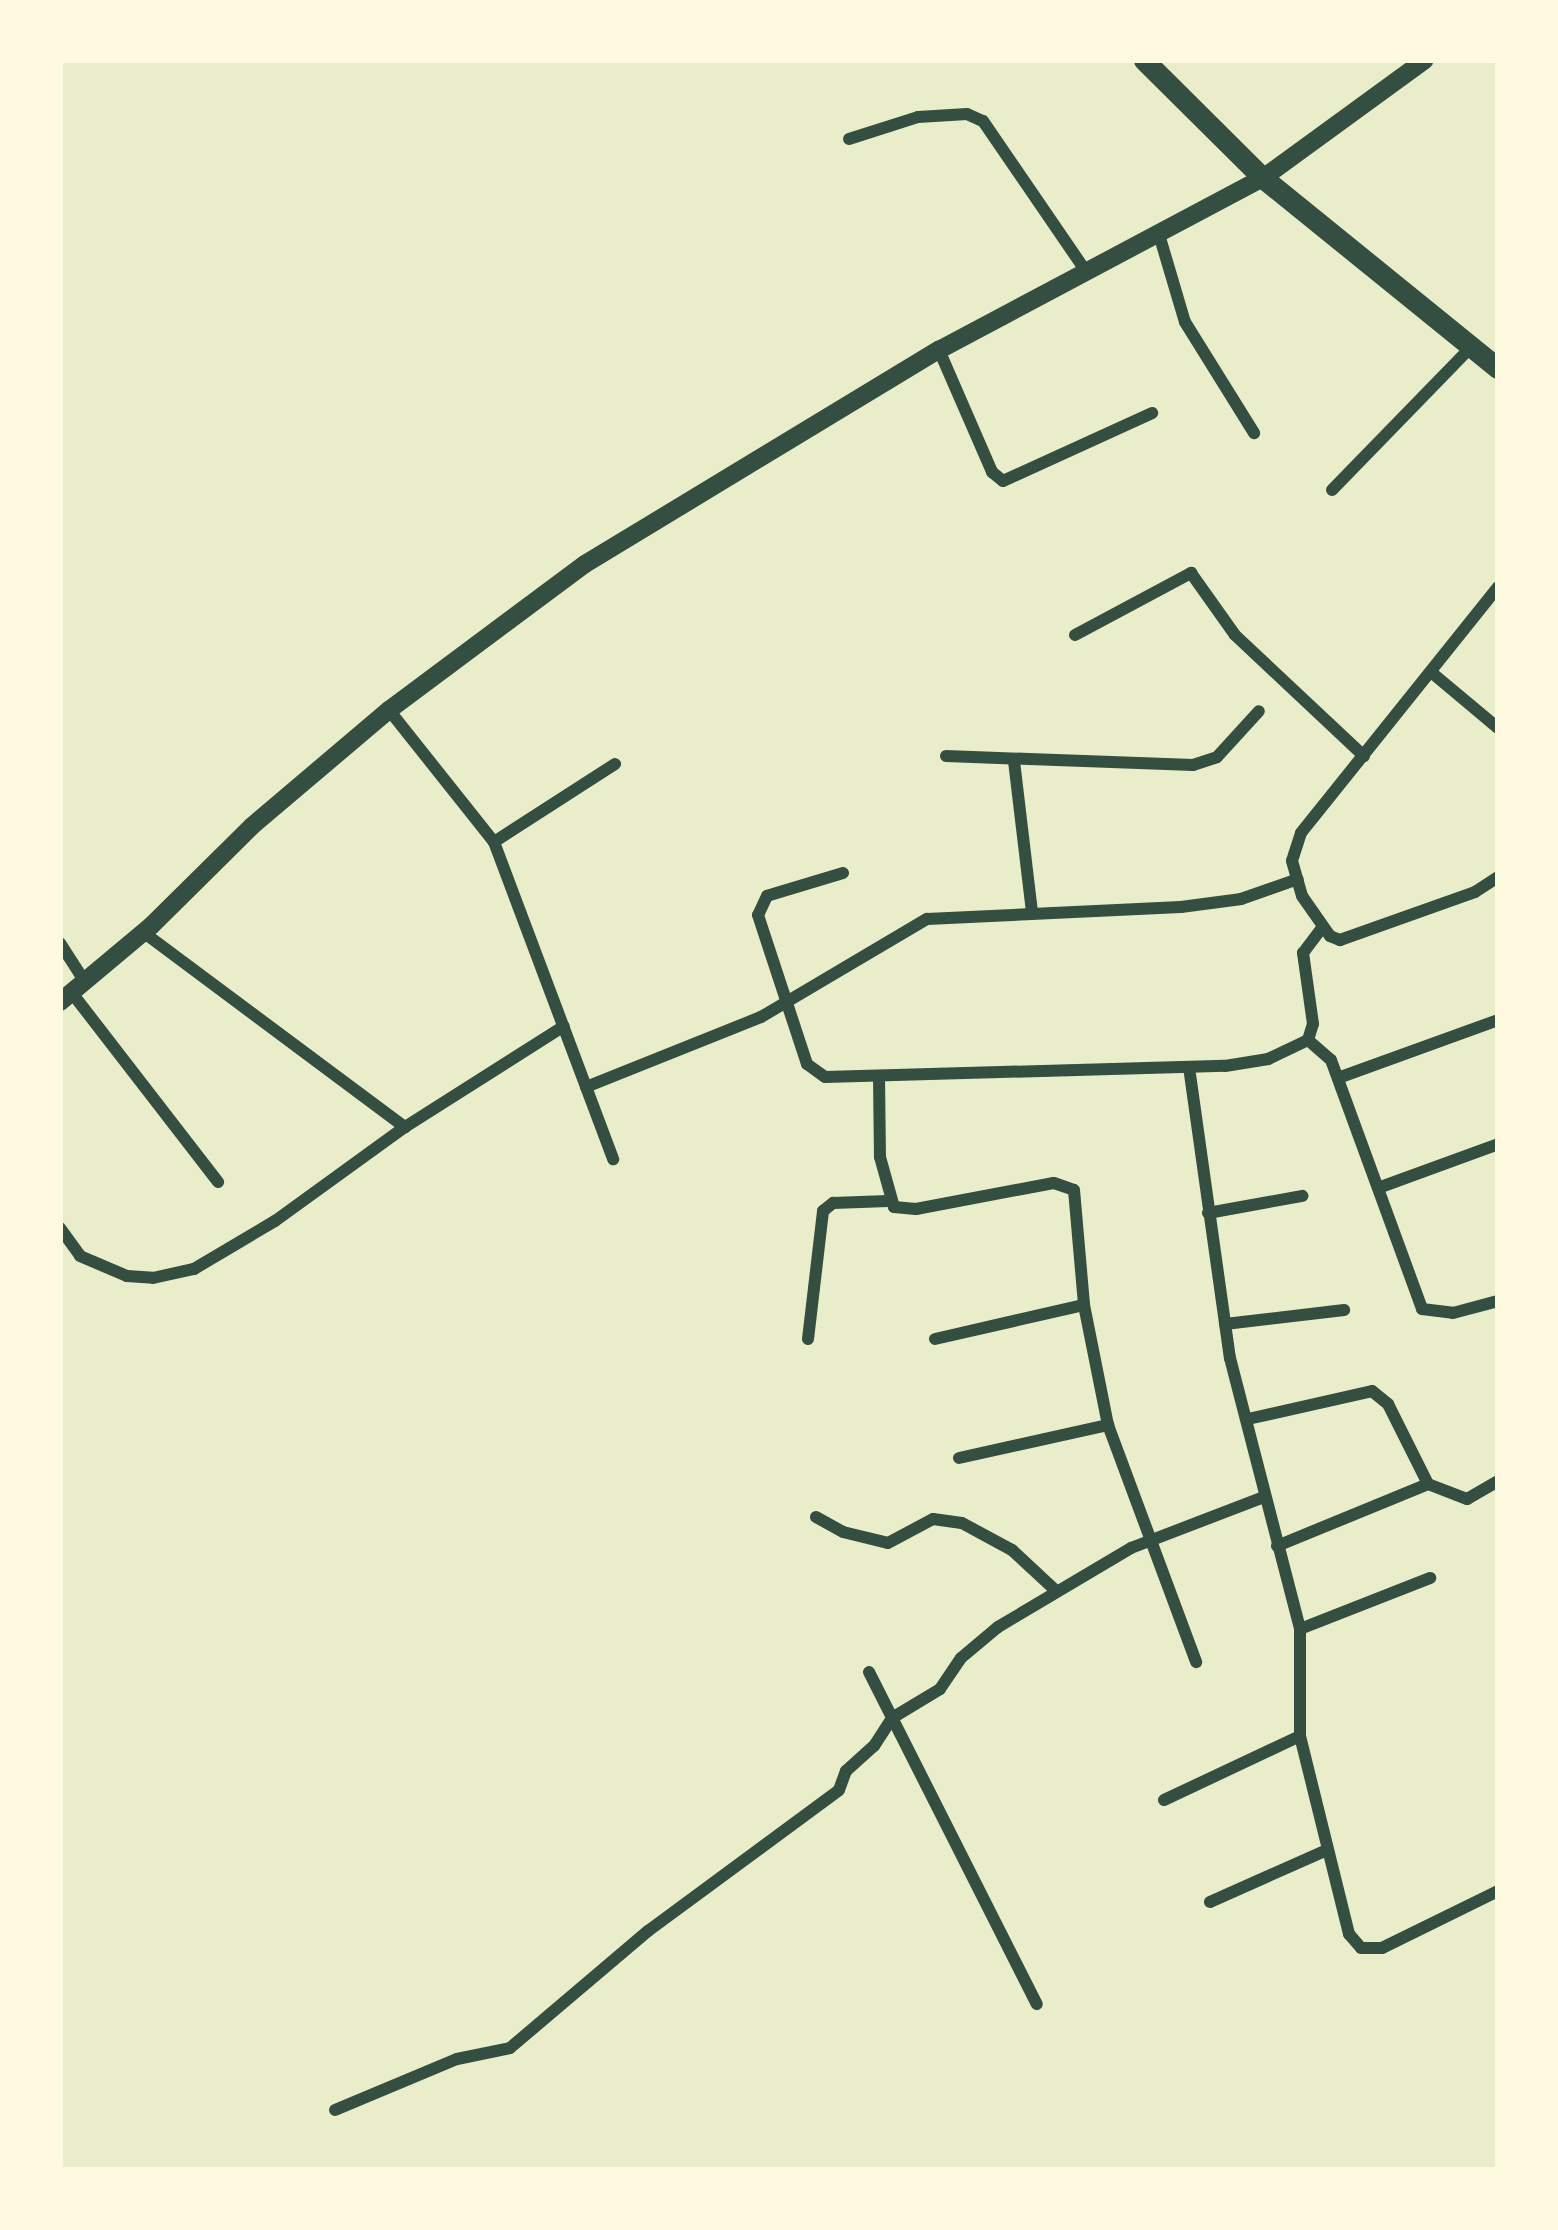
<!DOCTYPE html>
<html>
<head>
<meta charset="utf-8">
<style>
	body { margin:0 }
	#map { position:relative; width:1558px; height:2230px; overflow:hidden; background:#e9edc9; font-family:"IBM Plex Sans",sans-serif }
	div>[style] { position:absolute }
	.minor>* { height:12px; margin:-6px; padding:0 6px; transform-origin:6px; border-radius:6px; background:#344e41 }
	.secondary>* { height:18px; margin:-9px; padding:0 9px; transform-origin:9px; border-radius:9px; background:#344e41 }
	.trunk>* { height:21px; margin:-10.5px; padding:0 10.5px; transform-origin:10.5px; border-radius:10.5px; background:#344e41 }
	span { translate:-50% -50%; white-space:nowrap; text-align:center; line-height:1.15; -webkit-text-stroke:9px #fefae0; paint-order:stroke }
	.frame { position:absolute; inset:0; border:63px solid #fefae0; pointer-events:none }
</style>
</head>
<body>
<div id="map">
	<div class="minor">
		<i style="left:849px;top:139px;width:72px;rotate:-17.7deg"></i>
		<i style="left:918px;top:117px;width:49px;rotate:-3.5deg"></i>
		<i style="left:967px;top:114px;width:17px;rotate:24deg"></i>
		<i style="left:983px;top:121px;width:181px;rotate:55.6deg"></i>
		<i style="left:1158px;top:231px;width:95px;rotate:73.5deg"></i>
		<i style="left:1185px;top:322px;width:131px;rotate:58.1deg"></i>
		<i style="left:939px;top:350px;width:133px;rotate:66.5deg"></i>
		<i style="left:992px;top:472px;width:14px;rotate:39deg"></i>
		<i style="left:1003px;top:481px;width:164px;rotate:-24.5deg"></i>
		<i style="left:1332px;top:490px;width:199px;rotate:-45.8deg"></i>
		<i style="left:1498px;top:587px;width:315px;rotate:128.7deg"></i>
		<i style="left:1301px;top:833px;width:29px;rotate:108deg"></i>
		<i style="left:1292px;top:861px;width:36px;rotate:74deg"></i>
		<i style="left:1302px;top:896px;width:49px;rotate:55deg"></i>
		<i style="left:1330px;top:936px;width:11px;rotate:22deg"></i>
		<i style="left:1340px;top:940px;width:143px;rotate:-19.6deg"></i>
		<i style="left:1475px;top:892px;width:27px;rotate:-33deg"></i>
		<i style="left:1075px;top:635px;width:132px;rotate:-28.1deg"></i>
		<i style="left:1191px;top:573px;width:76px;rotate:54.6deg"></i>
		<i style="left:1235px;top:635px;width:177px;rotate:43.2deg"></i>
		<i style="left:1431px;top:672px;width:87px;rotate:39.9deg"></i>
		<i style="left:389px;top:710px;width:169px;rotate:51.5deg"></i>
		<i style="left:494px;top:842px;width:339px;rotate:69.4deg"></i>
		<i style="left:946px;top:756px;width:247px;rotate:2.1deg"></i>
		<i style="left:1193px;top:765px;width:25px;rotate:-18deg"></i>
		<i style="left:1217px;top:757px;width:62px;rotate:-47.6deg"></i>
		<i style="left:1014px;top:761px;width:152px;rotate:83.2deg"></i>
		<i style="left:494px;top:842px;width:144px;rotate:-32.8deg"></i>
		<i style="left:843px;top:873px;width:79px;rotate:163.2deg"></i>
		<i style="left:767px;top:896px;width:21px;rotate:115deg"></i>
		<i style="left:758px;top:915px;width:157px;rotate:71.8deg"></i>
		<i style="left:807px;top:1064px;width:22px;rotate:36deg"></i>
		<i style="left:825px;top:1077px;width:400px;rotate:-1.6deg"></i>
		<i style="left:1225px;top:1066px;width:44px;rotate:-9.2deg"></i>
		<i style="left:1268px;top:1059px;width:44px;rotate:-25.4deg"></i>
		<i style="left:1308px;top:1040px;width:17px;rotate:-73deg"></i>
		<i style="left:1313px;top:1024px;width:72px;rotate:-98deg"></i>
		<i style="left:1303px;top:953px;width:31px;rotate:-53deg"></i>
		<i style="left:143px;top:932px;width:327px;rotate:36.7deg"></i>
		<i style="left:60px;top:943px;width:46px;rotate:57.3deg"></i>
		<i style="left:72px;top:993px;width:239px;rotate:52.3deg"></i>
		<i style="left:1308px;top:1040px;width:30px;rotate:41deg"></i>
		<i style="left:1331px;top:1060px;width:265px;rotate:69.9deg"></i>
		<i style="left:1422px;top:1309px;width:31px;rotate:7deg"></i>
		<i style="left:1453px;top:1313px;width:47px;rotate:-14.9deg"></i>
		<i style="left:1189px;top:1067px;width:294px;rotate:82deg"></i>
		<i style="left:1230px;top:1358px;width:280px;rotate:75.5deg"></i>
		<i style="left:1300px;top:1629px;width:107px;rotate:90deg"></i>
		<i style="left:1300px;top:1736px;width:204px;rotate:76.1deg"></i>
		<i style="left:1349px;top:1934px;width:18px;rotate:49deg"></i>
		<i style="left:1361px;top:1948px;width:21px"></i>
		<i style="left:1382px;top:1948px;width:129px;rotate:-26.2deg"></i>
		<i style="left:879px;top:1077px;width:80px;rotate:89.3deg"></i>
		<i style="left:880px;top:1157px;width:52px;rotate:74.4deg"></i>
		<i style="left:894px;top:1207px;width:22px;rotate:5deg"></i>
		<i style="left:916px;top:1209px;width:140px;rotate:-10.7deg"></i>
		<i style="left:1054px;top:1183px;width:21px;rotate:19deg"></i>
		<i style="left:1074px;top:1190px;width:115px;rotate:85deg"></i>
		<i style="left:1084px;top:1305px;width:122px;rotate:78.7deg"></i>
		<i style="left:1108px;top:1425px;width:253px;rotate:69.6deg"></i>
		<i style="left:1338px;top:1078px;width:170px;rotate:-19.9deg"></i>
		<i style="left:586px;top:1087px;width:188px;rotate:-21.8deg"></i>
		<i style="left:761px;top:1017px;width:193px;rotate:-30.6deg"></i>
		<i style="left:927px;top:919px;width:254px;rotate:-2.7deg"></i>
		<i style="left:1181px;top:907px;width:61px;rotate:-7.6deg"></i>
		<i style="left:1241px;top:899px;width:60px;rotate:-19.3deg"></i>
		<i style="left:1378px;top:1188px;width:128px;rotate:-20.1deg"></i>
		<i style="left:1208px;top:1213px;width:96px;rotate:-10.3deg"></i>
		<i style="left:60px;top:1228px;width:34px;rotate:54deg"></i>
		<i style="left:80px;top:1256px;width:51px;rotate:23.1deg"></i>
		<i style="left:127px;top:1276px;width:26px;rotate:4deg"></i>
		<i style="left:153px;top:1278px;width:42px;rotate:-12.4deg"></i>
		<i style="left:194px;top:1269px;width:94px;rotate:-30.7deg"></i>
		<i style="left:275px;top:1221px;width:160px;rotate:-35.9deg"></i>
		<i style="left:405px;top:1127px;width:188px;rotate:-32.4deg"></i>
		<i style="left:1225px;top:1324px;width:120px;rotate:-6.7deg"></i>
		<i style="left:808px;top:1339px;width:129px;rotate:-83.3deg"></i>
		<i style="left:823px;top:1211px;width:13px;rotate:-39deg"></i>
		<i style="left:833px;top:1203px;width:55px;rotate:-2.1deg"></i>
		<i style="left:935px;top:1339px;width:153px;rotate:-12.9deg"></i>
		<i style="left:1248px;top:1419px;width:127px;rotate:-12.7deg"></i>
		<i style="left:1372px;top:1391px;width:21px;rotate:39deg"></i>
		<i style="left:1388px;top:1404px;width:89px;rotate:63.4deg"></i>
		<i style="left:1428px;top:1484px;width:42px;rotate:21deg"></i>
		<i style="left:1467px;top:1499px;width:36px;rotate:-30deg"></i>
		<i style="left:959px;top:1458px;width:153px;rotate:-12.5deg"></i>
		<i style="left:816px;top:1517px;width:31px;rotate:29deg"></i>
		<i style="left:843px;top:1532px;width:46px;rotate:13.7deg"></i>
		<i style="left:888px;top:1543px;width:51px;rotate:-28.1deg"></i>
		<i style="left:933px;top:1519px;width:29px;rotate:8deg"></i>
		<i style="left:962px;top:1523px;width:57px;rotate:28.4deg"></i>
		<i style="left:1012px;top:1550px;width:59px;rotate:42.9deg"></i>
		<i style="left:1277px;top:1546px;width:163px;rotate:-22.3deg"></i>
		<i style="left:1300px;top:1629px;width:140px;rotate:-21.4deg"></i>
		<i style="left:869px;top:1672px;width:372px;rotate:63.2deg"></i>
		<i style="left:1164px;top:1800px;width:150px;rotate:-25.2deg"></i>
		<i style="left:1210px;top:1902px;width:128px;rotate:-24deg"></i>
		<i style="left:335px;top:2110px;width:132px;rotate:-22.7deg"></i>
		<i style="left:457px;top:2059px;width:54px;rotate:-11.7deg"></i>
		<i style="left:510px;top:2048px;width:181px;rotate:-40.3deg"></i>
		<i style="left:648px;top:1931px;width:237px;rotate:-36.4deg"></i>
		<i style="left:839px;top:1790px;width:20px;rotate:-70deg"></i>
		<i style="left:846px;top:1771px;width:38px;rotate:-42deg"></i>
		<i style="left:874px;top:1746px;width:33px;rotate:-57deg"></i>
		<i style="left:892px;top:1718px;width:56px;rotate:-31.1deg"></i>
		<i style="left:940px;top:1689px;width:37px;rotate:-56deg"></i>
		<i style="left:961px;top:1658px;width:48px;rotate:-40deg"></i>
		<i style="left:998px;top:1627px;width:155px;rotate:-30.7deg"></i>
		<i style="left:1131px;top:1548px;width:142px;rotate:-21deg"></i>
	</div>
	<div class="secondary">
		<i style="left:60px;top:1002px;width:119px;rotate:-39.9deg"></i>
		<i style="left:151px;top:926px;width:142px;rotate:-44.7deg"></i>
		<i style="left:252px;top:826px;width:180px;rotate:-40.3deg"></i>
		<i style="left:389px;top:710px;width:244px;rotate:-36.7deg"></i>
		<i style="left:585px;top:564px;width:414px;rotate:-31.2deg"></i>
		<i style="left:939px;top:350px;width:367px;rotate:-28deg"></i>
		<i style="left:1263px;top:178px;width:200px;rotate:-36.1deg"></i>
	</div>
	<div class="trunk">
		<i style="left:1144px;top:60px;width:168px;rotate:44.8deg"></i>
		<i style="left:1263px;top:178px;width:302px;rotate:39deg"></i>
	</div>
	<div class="frame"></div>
</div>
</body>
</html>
